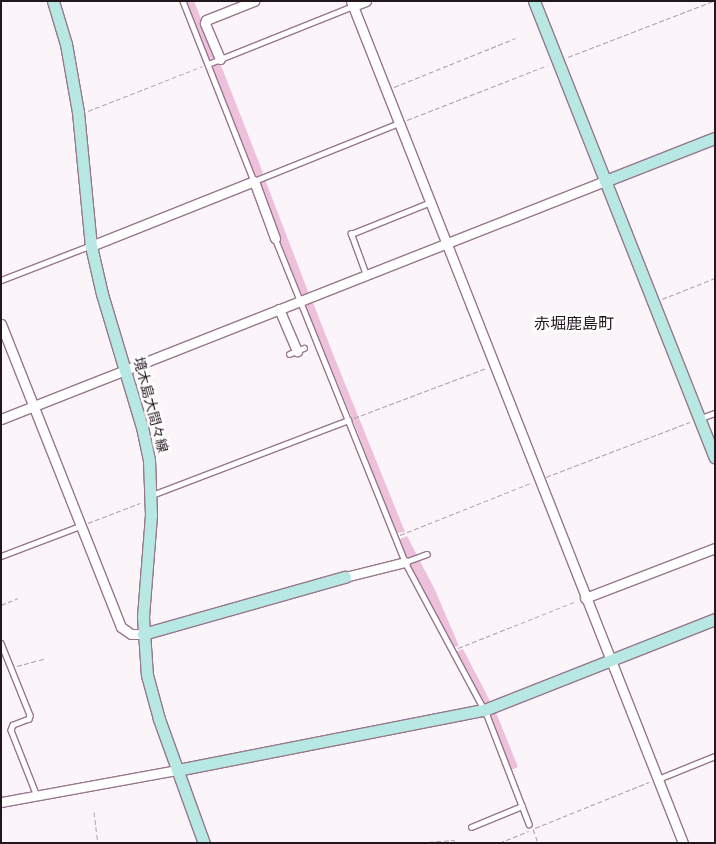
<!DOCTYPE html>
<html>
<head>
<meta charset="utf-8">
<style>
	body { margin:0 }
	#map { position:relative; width:716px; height:844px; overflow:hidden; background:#fbf4f8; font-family:Figtree,"Noto Sans JP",sans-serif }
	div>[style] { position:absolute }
	.green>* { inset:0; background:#edc0dc }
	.path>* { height:1px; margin-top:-0.5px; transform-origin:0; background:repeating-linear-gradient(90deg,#aca3a9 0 5px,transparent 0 7.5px) }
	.roads { filter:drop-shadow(1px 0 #97778b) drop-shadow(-1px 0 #97778b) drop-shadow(0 1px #97778b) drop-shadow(0 -1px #97778b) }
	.lane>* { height:4.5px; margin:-2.25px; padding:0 2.25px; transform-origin:2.25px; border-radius:2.25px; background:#fff }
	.street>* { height:9px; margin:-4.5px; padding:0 4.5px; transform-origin:4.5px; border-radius:4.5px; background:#fff }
	.secondary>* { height:11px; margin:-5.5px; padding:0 5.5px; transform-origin:5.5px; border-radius:5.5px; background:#b8e8e4 }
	span { translate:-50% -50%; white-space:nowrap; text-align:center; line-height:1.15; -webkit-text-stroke:5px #fff; paint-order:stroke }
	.street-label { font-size:14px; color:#23171f }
	.quarter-label { font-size:16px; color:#23171f }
	.frame { position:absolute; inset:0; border:2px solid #23171f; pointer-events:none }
</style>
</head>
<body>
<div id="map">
	<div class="green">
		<i style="clip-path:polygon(186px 1px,194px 1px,216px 58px,208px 59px)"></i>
		<i style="clip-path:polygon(220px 63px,263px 173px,255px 178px,212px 67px)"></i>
		<i style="clip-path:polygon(264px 177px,309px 294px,302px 296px,257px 182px)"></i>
		<i style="clip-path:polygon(312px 300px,335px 359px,405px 532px,396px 533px,352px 418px,304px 303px)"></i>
		<i style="clip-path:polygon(407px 536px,435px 590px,459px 646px,453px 647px,406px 557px,399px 541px,400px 539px)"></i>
		<i style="clip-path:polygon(463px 649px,490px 701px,483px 704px,455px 652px)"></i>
		<i style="clip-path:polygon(495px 710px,518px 767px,511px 770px,488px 713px)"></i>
	</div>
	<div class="path">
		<i style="left:568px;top:57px;width:155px;rotate:-21.1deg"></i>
		<i style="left:394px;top:87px;width:131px;rotate:-21.9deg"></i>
		<i style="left:88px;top:111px;width:123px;rotate:-21.4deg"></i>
		<i style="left:407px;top:120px;width:151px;rotate:-21.3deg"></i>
		<i style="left:662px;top:299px;width:57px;rotate:-21.6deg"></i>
		<i style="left:354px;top:418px;width:141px;rotate:-20.7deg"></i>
		<i style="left:546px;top:477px;width:154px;rotate:-20.9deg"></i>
		<i style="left:88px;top:523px;width:56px;rotate:-21deg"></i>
		<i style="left:400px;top:535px;width:141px;rotate:-21.7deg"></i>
		<i style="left:1px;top:605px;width:18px;rotate:-22deg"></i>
		<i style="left:458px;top:648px;width:128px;rotate:-21.6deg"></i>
		<i style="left:17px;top:666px;width:28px;rotate:-15deg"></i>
		<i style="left:94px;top:812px;width:31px;rotate:83deg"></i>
		<i style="left:535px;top:828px;width:123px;rotate:-22deg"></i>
		<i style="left:533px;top:829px;width:15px;rotate:70deg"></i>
		<i style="left:414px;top:843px;width:40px;rotate:-4.3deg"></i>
		<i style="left:454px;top:840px;width:3px;rotate:72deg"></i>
		<i style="left:499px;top:843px;width:32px;rotate:-22deg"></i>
	</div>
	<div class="roads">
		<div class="lane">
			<i style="left:183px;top:1px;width:193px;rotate:68.5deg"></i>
			<i style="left:254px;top:181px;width:156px;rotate:-21.8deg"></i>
			<i style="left:208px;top:64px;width:156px;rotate:-21.8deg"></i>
			<i style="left:275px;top:238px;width:349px;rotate:68.1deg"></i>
			<i style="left:405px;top:562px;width:174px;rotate:61.8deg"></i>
			<i style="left:487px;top:715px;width:117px;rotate:68.9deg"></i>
			<i style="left:366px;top:275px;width:44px;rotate:-110.1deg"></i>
			<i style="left:351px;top:234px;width:86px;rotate:-21.8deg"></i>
			<i style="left:1px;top:280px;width:94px;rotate:-21.1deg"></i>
			<i style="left:289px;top:354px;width:16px;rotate:-22deg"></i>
			<i style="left:701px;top:418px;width:15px;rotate:-20deg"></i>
			<i style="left:152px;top:495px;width:210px;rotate:-20.9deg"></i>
			<i style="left:1px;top:556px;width:85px;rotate:-20.8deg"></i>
			<i style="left:405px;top:562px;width:23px;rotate:-20deg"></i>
			<i style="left:1px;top:643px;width:78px;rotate:68.1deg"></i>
			<i style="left:30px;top:715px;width:4px;rotate:104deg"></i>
			<i style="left:29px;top:719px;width:17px;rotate:159deg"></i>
			<i style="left:13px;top:725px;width:5px;rotate:112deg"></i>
			<i style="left:11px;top:730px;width:71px;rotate:68.5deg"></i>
			<i style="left:658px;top:779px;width:61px;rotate:-22deg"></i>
			<i style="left:471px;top:827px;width:55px;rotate:-22.4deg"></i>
		</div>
		<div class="street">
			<i style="left:351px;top:1px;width:905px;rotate:68.48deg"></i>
			<i style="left:353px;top:6px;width:14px;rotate:-21deg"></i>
			<i style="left:220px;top:59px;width:39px;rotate:-113deg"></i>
			<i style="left:205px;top:23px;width:3px;rotate:-72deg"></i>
			<i style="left:206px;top:20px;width:52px;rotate:-21.6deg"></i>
			<i style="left:91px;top:246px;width:175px;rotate:-21.7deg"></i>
			<i style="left:254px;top:181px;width:61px;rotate:69.8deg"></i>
			<i style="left:279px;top:309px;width:46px;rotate:66.8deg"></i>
			<i style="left:1px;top:324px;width:326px;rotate:68.4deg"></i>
			<i style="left:121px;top:627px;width:12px;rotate:35deg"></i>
			<i style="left:131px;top:634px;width:12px"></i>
			<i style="left:1px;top:419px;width:649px;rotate:-21.51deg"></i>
			<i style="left:345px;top:577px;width:62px;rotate:-14deg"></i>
			<i style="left:585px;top:598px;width:139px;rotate:-21deg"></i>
			<i style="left:1px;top:802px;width:179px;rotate:-10.3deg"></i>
		</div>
		<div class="secondary">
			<i style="left:53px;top:1px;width:45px;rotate:73.2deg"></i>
			<i style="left:66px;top:44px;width:69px;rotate:80deg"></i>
			<i style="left:78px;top:112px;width:135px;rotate:84.5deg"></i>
			<i style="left:91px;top:246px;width:49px;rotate:77.1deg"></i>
			<i style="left:102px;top:294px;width:139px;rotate:73.3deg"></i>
			<i style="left:142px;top:427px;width:34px;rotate:78deg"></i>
			<i style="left:149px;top:460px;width:55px;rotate:87.9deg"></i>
			<i style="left:151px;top:515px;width:102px;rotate:94.5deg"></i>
			<i style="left:143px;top:617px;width:58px;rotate:86.1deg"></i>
			<i style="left:147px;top:675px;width:46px;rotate:74.7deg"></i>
			<i style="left:159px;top:719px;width:132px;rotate:70.1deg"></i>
			<i style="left:534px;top:1px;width:491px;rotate:68.4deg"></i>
			<i style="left:605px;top:181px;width:118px;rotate:-21.4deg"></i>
			<i style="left:143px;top:634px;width:210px;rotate:-15.8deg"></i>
			<i style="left:177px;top:770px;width:313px;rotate:-11.1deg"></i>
			<i style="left:484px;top:710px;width:248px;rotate:-21.5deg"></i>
		</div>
	</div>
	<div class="street-label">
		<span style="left:150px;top:405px;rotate:75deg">境木島大間々線</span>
	</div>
	<div class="quarter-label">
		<span style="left:574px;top:324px">赤堀鹿島町</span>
	</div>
	<div class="frame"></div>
</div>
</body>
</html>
